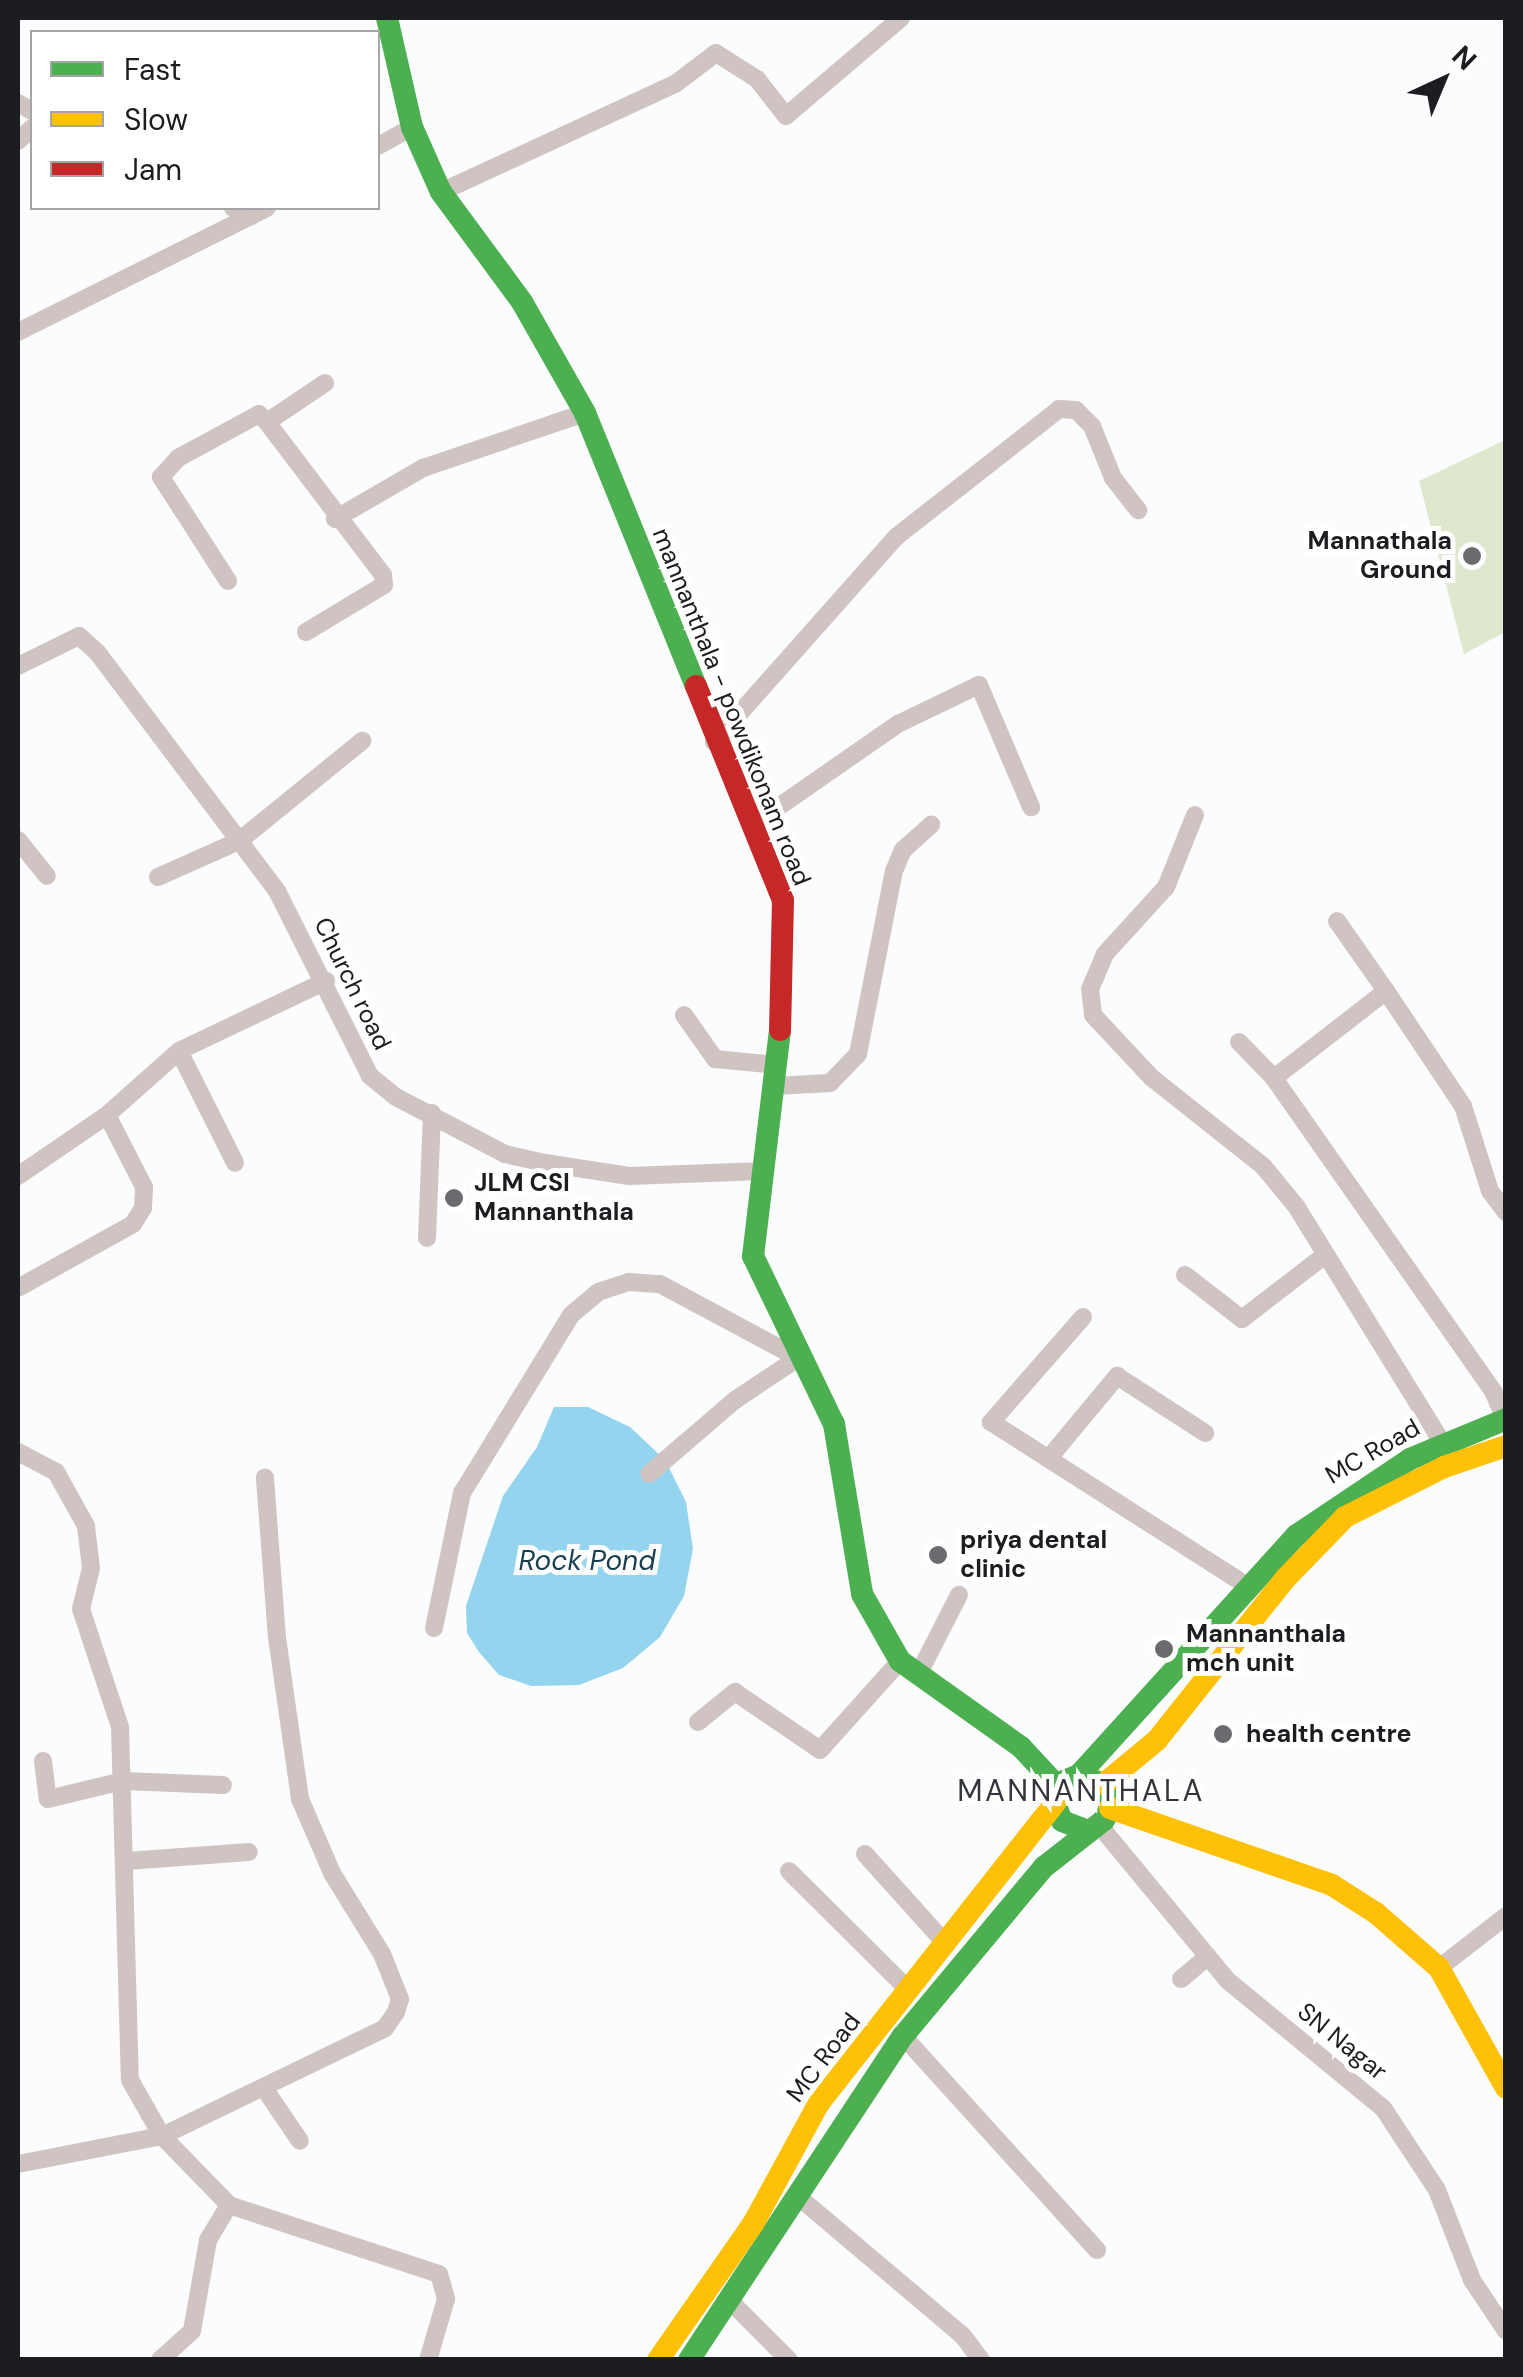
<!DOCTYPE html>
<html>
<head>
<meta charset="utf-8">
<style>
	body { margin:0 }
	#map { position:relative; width:1523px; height:2377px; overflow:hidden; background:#fbfcfe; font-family:"DM Sans",sans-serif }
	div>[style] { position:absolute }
	.green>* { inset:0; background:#dfe8cf }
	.water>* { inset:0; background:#95d4ef }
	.street>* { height:18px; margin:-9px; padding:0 9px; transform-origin:9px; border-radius:9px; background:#cfc4c2 }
	.fast>* { height:22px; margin:-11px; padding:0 11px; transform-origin:11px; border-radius:11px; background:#4caf50 }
	.slow>* { height:22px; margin:-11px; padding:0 11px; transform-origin:11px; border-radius:11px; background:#ffc107 }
	.jam>* { height:22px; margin:-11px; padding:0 11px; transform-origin:11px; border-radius:11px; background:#c62828 }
	.dots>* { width:28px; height:28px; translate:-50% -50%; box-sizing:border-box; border:5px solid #fff; border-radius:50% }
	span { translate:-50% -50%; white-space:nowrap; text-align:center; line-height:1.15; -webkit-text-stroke:10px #fff; paint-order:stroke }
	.poi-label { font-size:25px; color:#1c1d20; font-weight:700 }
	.right { translate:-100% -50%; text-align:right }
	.left { translate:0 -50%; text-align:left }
	.street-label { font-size:25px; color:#1c1d20 }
	.water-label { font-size:28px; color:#173f4f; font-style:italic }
	.quarter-label { font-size:30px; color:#32353c; letter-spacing:2.5px }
	.frame { position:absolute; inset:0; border:20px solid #1c1d20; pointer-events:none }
	.legend { position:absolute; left:30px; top:30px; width:350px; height:180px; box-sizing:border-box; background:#fff; border:2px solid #a4a5a6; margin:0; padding:12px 18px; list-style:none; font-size:30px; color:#1c1d20 }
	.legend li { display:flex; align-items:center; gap:20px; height:50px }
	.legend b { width:50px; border:2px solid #a4a5a6 }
	.north { position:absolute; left:1393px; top:30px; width:100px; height:100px; -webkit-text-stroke:8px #fff; paint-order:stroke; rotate:44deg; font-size:28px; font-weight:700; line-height:40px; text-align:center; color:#1c1d20 }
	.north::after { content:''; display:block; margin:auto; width:35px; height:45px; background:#1c1d20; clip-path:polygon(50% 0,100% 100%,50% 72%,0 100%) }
</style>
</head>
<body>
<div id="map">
	<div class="green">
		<i style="clip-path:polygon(1505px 440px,1505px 632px,1464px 654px,1419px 481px)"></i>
	</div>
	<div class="water">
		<i style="clip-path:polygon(554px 1407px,588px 1407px,630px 1427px,665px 1460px,686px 1502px,693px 1549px,684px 1596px,660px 1637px,623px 1668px,579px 1685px,531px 1686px,499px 1675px,479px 1652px,467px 1633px,466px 1606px,503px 1496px,537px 1447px)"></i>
	</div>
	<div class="street">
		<i style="left:18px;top:103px;width:16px;rotate:30deg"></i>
		<i style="left:18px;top:141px;width:19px;rotate:-43deg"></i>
		<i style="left:378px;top:146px;width:39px;rotate:-29deg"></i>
		<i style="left:441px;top:192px;width:258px;rotate:-24.8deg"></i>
		<i style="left:675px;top:84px;width:51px;rotate:-37.1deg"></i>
		<i style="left:716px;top:53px;width:49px;rotate:32.4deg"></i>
		<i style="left:757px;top:79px;width:47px;rotate:51.9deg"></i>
		<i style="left:786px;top:116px;width:151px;rotate:-40.4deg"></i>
		<i style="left:233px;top:208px;width:20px;rotate:24deg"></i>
		<i style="left:18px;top:332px;width:278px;rotate:-26.5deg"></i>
		<i style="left:335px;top:519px;width:102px;rotate:-30.1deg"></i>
		<i style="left:423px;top:468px;width:171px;rotate:-18.8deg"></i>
		<i style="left:228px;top:581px;width:124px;rotate:-122.8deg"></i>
		<i style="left:161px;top:477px;width:25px;rotate:-48deg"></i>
		<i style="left:178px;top:458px;width:92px;rotate:-28.5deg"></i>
		<i style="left:259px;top:414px;width:11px;rotate:45deg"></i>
		<i style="left:306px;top:632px;width:91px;rotate:-31.1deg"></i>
		<i style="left:384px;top:585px;width:10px;rotate:-96deg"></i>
		<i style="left:383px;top:575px;width:192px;rotate:-127.2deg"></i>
		<i style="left:267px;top:422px;width:70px;rotate:-33.9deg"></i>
		<i style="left:18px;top:666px;width:68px;rotate:-26.2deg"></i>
		<i style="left:79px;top:636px;width:24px;rotate:42deg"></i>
		<i style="left:97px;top:652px;width:299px;rotate:53deg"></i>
		<i style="left:277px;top:891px;width:207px;rotate:63.3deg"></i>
		<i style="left:370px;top:1076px;width:33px;rotate:39deg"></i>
		<i style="left:396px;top:1097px;width:123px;rotate:27.6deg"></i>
		<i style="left:505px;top:1154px;width:41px;rotate:12.7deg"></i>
		<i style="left:545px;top:1163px;width:85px;rotate:8.8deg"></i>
		<i style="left:629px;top:1176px;width:135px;rotate:-2.1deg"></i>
		<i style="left:714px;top:742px;width:274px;rotate:-48.4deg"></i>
		<i style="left:896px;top:537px;width:207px;rotate:-38.1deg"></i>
		<i style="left:1059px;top:409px;width:17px;rotate:3deg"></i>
		<i style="left:1076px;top:410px;width:23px;rotate:45deg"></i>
		<i style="left:1092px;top:426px;width:56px;rotate:68deg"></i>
		<i style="left:1113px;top:478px;width:41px;rotate:52deg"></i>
		<i style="left:1195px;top:815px;width:78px;rotate:111.9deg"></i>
		<i style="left:1166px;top:887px;width:91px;rotate:132.3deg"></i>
		<i style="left:1105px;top:954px;width:38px;rotate:113deg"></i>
		<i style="left:1090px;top:989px;width:26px;rotate:83deg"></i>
		<i style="left:1093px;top:1015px;width:86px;rotate:46.9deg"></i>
		<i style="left:1152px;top:1078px;width:142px;rotate:38.4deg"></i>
		<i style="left:1263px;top:1166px;width:52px;rotate:50.5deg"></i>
		<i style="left:1296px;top:1206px;width:280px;rotate:58.3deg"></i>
		<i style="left:751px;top:826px;width:179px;rotate:-34.8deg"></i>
		<i style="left:898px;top:724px;width:90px;rotate:-25.7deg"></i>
		<i style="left:979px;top:685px;width:133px;rotate:66.9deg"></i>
		<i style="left:18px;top:840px;width:46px;rotate:51.1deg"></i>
		<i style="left:158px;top:877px;width:89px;rotate:-24deg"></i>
		<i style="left:239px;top:841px;width:159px;rotate:-39.1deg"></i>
		<i style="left:1337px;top:921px;width:85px;rotate:55deg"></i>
		<i style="left:684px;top:1015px;width:54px;rotate:54.8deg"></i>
		<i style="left:715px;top:1059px;width:62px;rotate:5.5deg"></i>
		<i style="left:1239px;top:1042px;width:50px;rotate:45.8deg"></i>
		<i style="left:179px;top:1051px;width:125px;rotate:63.4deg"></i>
		<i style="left:775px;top:1086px;width:55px;rotate:-3.1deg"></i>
		<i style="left:830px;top:1083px;width:40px;rotate:-46deg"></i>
		<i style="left:858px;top:1054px;width:187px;rotate:-78.9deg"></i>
		<i style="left:894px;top:871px;width:23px;rotate:-67deg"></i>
		<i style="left:903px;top:850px;width:38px;rotate:-42deg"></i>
		<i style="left:18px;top:1176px;width:108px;rotate:-34.4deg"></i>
		<i style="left:107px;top:1115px;width:96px;rotate:-41.6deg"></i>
		<i style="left:179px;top:1051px;width:163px;rotate:-25.5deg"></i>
		<i style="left:427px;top:1238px;width:125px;rotate:-87.7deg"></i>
		<i style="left:1185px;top:1275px;width:72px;rotate:37.7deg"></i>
		<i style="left:1242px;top:1319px;width:105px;rotate:-37.6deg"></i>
		<i style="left:18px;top:1288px;width:132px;rotate:-29.1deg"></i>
		<i style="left:133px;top:1224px;width:19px;rotate:-58deg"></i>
		<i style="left:143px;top:1208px;width:21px;rotate:-87deg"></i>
		<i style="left:144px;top:1187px;width:81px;rotate:-117.2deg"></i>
		<i style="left:1083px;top:1317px;width:140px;rotate:131.2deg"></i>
		<i style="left:991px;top:1422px;width:304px;rotate:32.6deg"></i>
		<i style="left:1505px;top:1419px;width:30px;rotate:-113deg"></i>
		<i style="left:1493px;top:1391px;width:382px;rotate:-125deg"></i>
		<i style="left:1274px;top:1078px;width:142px;rotate:-37.8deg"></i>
		<i style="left:1386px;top:991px;width:138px;rotate:56.2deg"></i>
		<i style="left:1463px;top:1106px;width:89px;rotate:72.4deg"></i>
		<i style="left:1490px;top:1191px;width:26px;rotate:53deg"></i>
		<i style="left:18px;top:1452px;width:43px;rotate:27.8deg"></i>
		<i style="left:56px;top:1472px;width:62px;rotate:60.9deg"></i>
		<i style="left:86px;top:1526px;width:42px;rotate:83.2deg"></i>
		<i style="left:91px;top:1568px;width:42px;rotate:103.7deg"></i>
		<i style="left:81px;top:1609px;width:124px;rotate:71.7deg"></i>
		<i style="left:120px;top:1727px;width:353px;rotate:88.4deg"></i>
		<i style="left:130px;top:2080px;width:64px;rotate:60.3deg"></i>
		<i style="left:162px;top:2136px;width:96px;rotate:45.8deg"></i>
		<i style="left:229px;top:2205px;width:221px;rotate:18.2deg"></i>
		<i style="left:439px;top:2274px;width:26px;rotate:74deg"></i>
		<i style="left:446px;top:2299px;width:64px;rotate:106.4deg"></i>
		<i style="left:1049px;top:1458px;width:107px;rotate:-50.3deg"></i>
		<i style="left:1117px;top:1376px;width:105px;rotate:32.9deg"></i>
		<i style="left:434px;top:1628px;width:138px;rotate:-78.3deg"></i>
		<i style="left:462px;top:1493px;width:209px;rotate:-58.5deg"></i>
		<i style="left:571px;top:1315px;width:35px;rotate:-40deg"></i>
		<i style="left:598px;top:1292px;width:33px;rotate:-18deg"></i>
		<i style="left:629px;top:1282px;width:31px;rotate:4deg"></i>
		<i style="left:660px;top:1284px;width:157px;rotate:28.2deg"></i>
		<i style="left:798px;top:1358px;width:76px;rotate:146.3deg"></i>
		<i style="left:735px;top:1400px;width:113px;rotate:139.3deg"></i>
		<i style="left:918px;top:1675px;width:90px;rotate:-62.9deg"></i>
		<i style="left:698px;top:1722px;width:48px;rotate:-39deg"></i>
		<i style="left:735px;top:1692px;width:103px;rotate:34.3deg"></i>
		<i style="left:820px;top:1750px;width:120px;rotate:-48deg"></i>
		<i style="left:43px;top:1761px;width:38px;rotate:83deg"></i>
		<i style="left:48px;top:1799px;width:77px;rotate:-13.5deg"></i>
		<i style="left:123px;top:1781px;width:100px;rotate:2.3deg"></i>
		<i style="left:1099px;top:1825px;width:201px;rotate:50.4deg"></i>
		<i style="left:1227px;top:1980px;width:202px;rotate:39.4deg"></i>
		<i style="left:1383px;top:2108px;width:98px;rotate:56.6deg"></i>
		<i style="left:1437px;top:2190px;width:97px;rotate:68.7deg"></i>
		<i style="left:1472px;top:2280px;width:61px;rotate:56.3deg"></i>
		<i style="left:865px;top:1854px;width:122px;rotate:48deg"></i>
		<i style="left:127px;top:1861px;width:122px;rotate:-4.2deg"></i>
		<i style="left:789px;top:1871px;width:170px;rotate:44.8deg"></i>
		<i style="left:1439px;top:1968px;width:85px;rotate:-37.8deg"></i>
		<i style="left:1181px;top:1979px;width:35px;rotate:-40deg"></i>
		<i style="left:903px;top:2036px;width:289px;rotate:47.8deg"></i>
		<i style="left:266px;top:2091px;width:60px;rotate:55.8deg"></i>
		<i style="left:18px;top:2164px;width:147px;rotate:-11deg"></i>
		<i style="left:162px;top:2136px;width:248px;rotate:-25.8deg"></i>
		<i style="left:385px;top:2028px;width:19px;rotate:-55deg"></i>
		<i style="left:396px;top:2012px;width:14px;rotate:-73deg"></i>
		<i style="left:400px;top:1999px;width:48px;rotate:-111.8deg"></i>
		<i style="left:382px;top:1954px;width:95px;rotate:-121.7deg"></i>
		<i style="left:332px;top:1873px;width:81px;rotate:-113.4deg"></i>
		<i style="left:300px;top:1799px;width:163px;rotate:-98.1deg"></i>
		<i style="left:277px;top:1638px;width:161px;rotate:-94.3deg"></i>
		<i style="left:801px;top:2199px;width:212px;rotate:40.2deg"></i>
		<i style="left:963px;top:2336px;width:30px;rotate:53deg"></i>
		<i style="left:730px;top:2301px;width:83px;rotate:45deg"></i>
		<i style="left:160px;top:2360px;width:43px;rotate:-42.2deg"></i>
		<i style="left:192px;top:2331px;width:92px;rotate:-80deg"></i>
		<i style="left:208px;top:2240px;width:41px;rotate:-59deg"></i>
	</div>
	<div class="fast">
		<i style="left:387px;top:18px;width:112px;rotate:77.1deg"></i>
		<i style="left:412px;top:127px;width:71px;rotate:66deg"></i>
		<i style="left:441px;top:192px;width:137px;rotate:53.6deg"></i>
		<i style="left:522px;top:302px;width:128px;rotate:60.4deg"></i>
		<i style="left:585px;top:413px;width:295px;rotate:67.9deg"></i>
		<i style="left:780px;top:1030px;width:228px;rotate:96.8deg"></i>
		<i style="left:753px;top:1256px;width:187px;rotate:64.3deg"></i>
		<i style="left:834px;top:1424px;width:172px;rotate:80.6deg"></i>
		<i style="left:862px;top:1594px;width:77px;rotate:60.4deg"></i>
		<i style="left:900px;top:1661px;width:148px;rotate:35.4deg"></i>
		<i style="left:1021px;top:1747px;width:56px;rotate:47.2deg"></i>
		<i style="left:1079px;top:1775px;width:324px;rotate:-47.8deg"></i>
		<i style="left:1297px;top:1535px;width:136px;rotate:-33.9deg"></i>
		<i style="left:1410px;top:1459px;width:104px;rotate:-22.6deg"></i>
		<i style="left:689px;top:2360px;width:388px;rotate:-56.6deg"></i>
		<i style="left:903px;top:2036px;width:220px;rotate:-50.2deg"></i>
		<i style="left:1044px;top:1867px;width:76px;rotate:-38.1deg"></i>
		<i style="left:1104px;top:1820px;width:13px;rotate:-63deg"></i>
		<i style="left:1110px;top:1808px;width:25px;rotate:-104deg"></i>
		<i style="left:1104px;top:1784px;width:27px;rotate:-160deg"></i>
		<i style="left:1079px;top:1775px;width:16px;rotate:158deg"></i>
		<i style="left:1064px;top:1781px;width:24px;rotate:112deg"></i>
		<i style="left:1055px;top:1803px;width:19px;rotate:69deg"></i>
		<i style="left:1062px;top:1821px;width:28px;rotate:21deg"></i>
	</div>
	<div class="slow">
		<i style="left:1104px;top:1784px;width:69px;rotate:-39.7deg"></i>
		<i style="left:1157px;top:1740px;width:206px;rotate:-51.5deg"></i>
		<i style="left:1285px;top:1579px;width:86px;rotate:-45.9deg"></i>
		<i style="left:1345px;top:1517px;width:111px;rotate:-26.8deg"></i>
		<i style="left:1444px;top:1467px;width:65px;rotate:-18.7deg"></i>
		<i style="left:1110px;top:1808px;width:235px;rotate:19.1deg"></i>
		<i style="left:1332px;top:1885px;width:52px;rotate:32.5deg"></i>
		<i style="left:1376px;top:1913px;width:84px;rotate:41.1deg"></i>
		<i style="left:1439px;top:1968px;width:137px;rotate:60.8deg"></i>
		<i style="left:658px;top:2360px;width:166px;rotate:-55.1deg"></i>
		<i style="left:753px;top:2224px;width:138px;rotate:-61.4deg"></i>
		<i style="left:819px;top:2103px;width:382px;rotate:-51.8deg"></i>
	</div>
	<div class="jam">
		<i style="left:696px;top:686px;width:231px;rotate:67.9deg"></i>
		<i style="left:783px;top:900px;width:130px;rotate:91.3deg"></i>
	</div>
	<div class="dots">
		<i style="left:1472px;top:556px;background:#6a6b6e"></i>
		<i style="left:454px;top:1198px;background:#6a6b6e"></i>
		<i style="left:938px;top:1555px;background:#6a6b6e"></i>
		<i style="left:1164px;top:1649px;background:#6a6b6e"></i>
		<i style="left:1223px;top:1734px;background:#6a6b6e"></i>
	</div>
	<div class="poi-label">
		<span class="right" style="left:1452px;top:556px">Mannathala<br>Ground</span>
		<span class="left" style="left:474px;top:1198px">JLM CSI<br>Mannanthala</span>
		<span class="left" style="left:960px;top:1555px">priya dental<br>clinic</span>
		<span class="left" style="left:1186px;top:1649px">Mannanthala<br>mch unit</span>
		<span class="left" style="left:1246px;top:1734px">health centre</span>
	</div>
	<div class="street-label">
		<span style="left:731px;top:707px;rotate:68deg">mannanthala - powdikonam road</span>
		<span style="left:352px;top:984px;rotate:64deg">Church road</span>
		<span style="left:1373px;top:1452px;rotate:-30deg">MC Road</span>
		<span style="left:1342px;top:2042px;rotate:39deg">SN Nagar</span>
		<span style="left:824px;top:2058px;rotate:-53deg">MC Road</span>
	</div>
	<div class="water-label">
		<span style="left:587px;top:1561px">Rock Pond</span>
	</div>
	<div class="quarter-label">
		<span style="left:1081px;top:1791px">MANNANTHALA</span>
	</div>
	<div class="frame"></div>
	<ul class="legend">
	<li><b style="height:12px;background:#4caf50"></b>Fast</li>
	<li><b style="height:12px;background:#ffc107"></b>Slow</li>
	<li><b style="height:12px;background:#c62828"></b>Jam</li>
	</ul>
	<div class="north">N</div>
</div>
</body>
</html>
